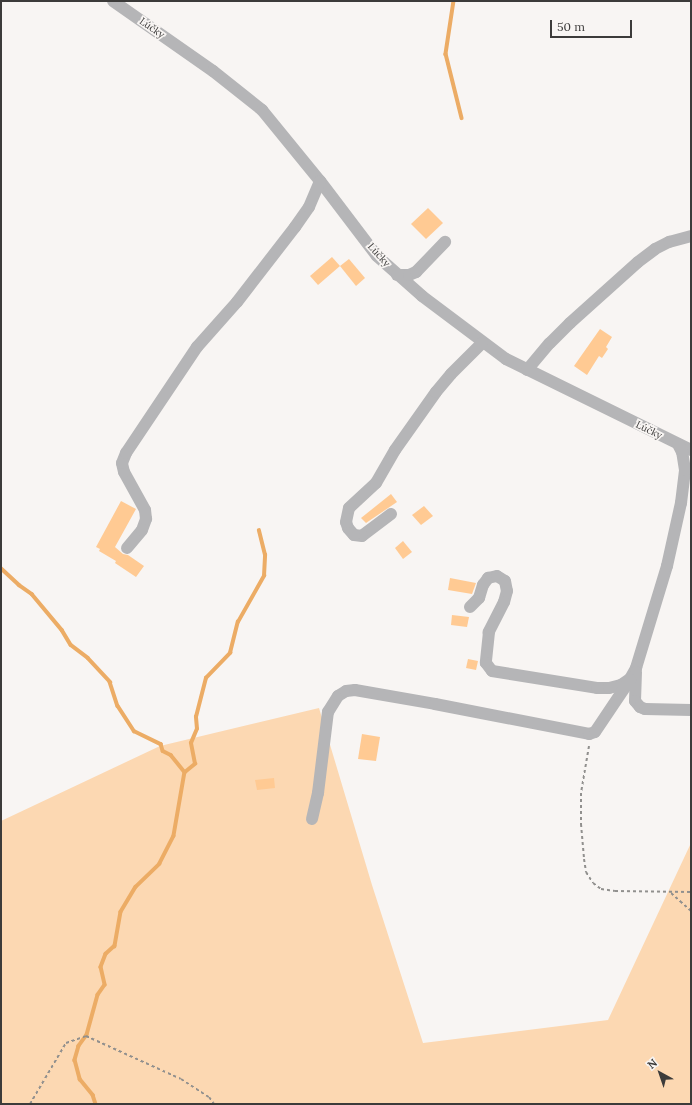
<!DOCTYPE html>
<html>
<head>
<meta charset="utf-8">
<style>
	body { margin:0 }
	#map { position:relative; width:692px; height:1105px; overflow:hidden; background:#f8f5f3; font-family:Lora,serif }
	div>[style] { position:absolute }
	.green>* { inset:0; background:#fcd8b2 }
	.stream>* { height:3.5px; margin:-1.75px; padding:0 1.75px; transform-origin:1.75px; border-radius:1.75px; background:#ecac65 }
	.building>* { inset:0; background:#ffca93 }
	.path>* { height:2px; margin-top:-1px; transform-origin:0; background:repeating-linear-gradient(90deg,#91908e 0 3px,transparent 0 6px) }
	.minor>* { height:12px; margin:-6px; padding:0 6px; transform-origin:6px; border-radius:6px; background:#b5b5b7 }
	span { translate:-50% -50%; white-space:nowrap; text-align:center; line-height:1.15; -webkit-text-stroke:3.5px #f8f5f3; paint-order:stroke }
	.street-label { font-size:10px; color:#3c3b3a }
	.frame { position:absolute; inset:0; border:2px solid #3c3b3a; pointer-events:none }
	.north { position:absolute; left:640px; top:1053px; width:40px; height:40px; -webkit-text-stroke:3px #f8f5f3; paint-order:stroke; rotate:320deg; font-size:11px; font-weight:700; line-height:16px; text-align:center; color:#3c3b3a }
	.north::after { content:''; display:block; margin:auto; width:14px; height:18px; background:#3c3b3a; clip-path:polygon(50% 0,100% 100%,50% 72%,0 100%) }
	.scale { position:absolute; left:550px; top:20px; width:82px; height:18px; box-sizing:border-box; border:2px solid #3c3b3a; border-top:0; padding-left:5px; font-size:12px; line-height:14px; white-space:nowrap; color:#3c3b3a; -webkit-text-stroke:3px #f8f5f3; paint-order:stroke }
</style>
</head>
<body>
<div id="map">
	<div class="green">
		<i style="clip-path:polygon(319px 708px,372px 885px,423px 1043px,608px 1020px,691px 843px,691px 1104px,1px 1104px,1px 821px,160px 746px)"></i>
	</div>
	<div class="stream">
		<i style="left:454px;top:1px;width:54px;rotate:98.6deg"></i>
		<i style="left:446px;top:54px;width:66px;rotate:76deg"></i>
		<i style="left:1px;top:568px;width:25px;rotate:43deg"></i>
		<i style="left:19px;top:585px;width:16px;rotate:35deg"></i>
		<i style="left:32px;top:594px;width:47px;rotate:50.2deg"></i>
		<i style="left:62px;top:630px;width:17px;rotate:59deg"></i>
		<i style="left:71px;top:645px;width:21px;rotate:37deg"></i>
		<i style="left:88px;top:658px;width:33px;rotate:47deg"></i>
		<i style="left:110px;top:682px;width:25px;rotate:72deg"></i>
		<i style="left:118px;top:706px;width:30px;rotate:57deg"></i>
		<i style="left:134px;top:731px;width:30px;rotate:26deg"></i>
		<i style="left:161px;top:744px;width:7px;rotate:74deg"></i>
		<i style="left:163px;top:751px;width:9px;rotate:27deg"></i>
		<i style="left:171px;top:755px;width:22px;rotate:51deg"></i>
		<i style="left:185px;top:772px;width:65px;rotate:99.8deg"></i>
		<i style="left:174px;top:836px;width:31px;rotate:117deg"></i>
		<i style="left:160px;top:864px;width:33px;rotate:136deg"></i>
		<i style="left:136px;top:887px;width:29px;rotate:121deg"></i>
		<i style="left:121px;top:912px;width:35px;rotate:100deg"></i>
		<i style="left:115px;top:946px;width:12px;rotate:138deg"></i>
		<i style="left:106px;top:954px;width:14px;rotate:111deg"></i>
		<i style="left:101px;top:967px;width:18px;rotate:77deg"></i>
		<i style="left:105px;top:985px;width:12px;rotate:125deg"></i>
		<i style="left:98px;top:995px;width:41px;rotate:105.4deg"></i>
		<i style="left:87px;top:1035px;width:14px;rotate:126deg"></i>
		<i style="left:79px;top:1046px;width:15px;rotate:106deg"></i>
		<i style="left:75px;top:1060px;width:20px;rotate:75deg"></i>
		<i style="left:80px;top:1079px;width:21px;rotate:51deg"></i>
		<i style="left:93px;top:1095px;width:9px;rotate:72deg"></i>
		<i style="left:185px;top:772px;width:13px;rotate:-39deg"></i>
		<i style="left:195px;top:764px;width:21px;rotate:-101deg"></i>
		<i style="left:191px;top:743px;width:15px;rotate:-67deg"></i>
		<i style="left:197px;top:729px;width:12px;rotate:-95deg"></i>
		<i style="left:196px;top:717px;width:40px;rotate:-75.6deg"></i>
		<i style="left:206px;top:678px;width:35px;rotate:-46deg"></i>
		<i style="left:230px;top:653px;width:32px;rotate:-76deg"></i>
		<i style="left:238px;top:622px;width:53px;rotate:-60.5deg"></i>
		<i style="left:264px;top:576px;width:21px;rotate:-87deg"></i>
		<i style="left:265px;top:555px;width:25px;rotate:-104deg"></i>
	</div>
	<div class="building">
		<i style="clip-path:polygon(428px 208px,443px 223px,426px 239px,411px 224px)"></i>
		<i style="clip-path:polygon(332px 257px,340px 266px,318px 285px,310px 276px)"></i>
		<i style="clip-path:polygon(349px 259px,365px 278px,356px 286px,340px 266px)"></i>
		<i style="clip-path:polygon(600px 329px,612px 337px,606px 347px,608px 349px,602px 358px,599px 356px,587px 375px,574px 366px)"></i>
		<i style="clip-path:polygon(391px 494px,397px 502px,366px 523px,361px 518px)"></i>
		<i style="clip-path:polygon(121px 501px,136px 509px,115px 547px,123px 554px,128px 555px,144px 566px,136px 577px,115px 563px,116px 561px,99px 551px,100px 549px,96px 547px)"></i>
		<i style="clip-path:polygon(424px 506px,433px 516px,421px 525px,412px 515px)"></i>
		<i style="clip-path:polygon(403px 541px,412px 552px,403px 559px,395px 548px)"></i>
		<i style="clip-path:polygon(450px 578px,476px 583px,472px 594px,448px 590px)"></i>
		<i style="clip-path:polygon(452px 615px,469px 617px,467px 627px,451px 625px)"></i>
		<i style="clip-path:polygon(468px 659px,478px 661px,476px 670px,466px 668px)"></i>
		<i style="clip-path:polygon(362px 734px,380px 737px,376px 761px,358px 759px)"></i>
		<i style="clip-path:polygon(274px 778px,275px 788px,257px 790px,255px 780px)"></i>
	</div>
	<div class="path">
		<i style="left:589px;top:746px;width:48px;rotate:99.7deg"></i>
		<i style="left:581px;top:793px;width:31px;rotate:90deg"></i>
		<i style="left:581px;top:824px;width:35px;rotate:85deg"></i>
		<i style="left:584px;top:859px;width:13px;rotate:81deg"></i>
		<i style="left:586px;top:872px;width:13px;rotate:58deg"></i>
		<i style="left:593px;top:883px;width:10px;rotate:37deg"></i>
		<i style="left:601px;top:889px;width:14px;rotate:8deg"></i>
		<i style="left:615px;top:891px;width:76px;rotate:0.8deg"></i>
		<i style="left:671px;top:893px;width:27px;rotate:42deg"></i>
		<i style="left:30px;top:1104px;width:71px;rotate:-59.5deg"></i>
		<i style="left:66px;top:1043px;width:21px;rotate:-19deg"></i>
		<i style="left:86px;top:1036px;width:104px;rotate:24.4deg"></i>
		<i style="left:181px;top:1079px;width:33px;rotate:33deg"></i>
		<i style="left:209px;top:1097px;width:9px;rotate:54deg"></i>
	</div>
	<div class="minor">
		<i style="left:113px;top:1px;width:122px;rotate:35deg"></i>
		<i style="left:213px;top:71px;width:63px;rotate:38.5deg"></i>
		<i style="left:262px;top:110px;width:92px;rotate:50.8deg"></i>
		<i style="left:320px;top:181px;width:94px;rotate:52.8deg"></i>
		<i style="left:377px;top:256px;width:60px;rotate:41.6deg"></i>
		<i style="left:422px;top:296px;width:105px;rotate:36.9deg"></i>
		<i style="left:506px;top:359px;width:206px;rotate:26.2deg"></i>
		<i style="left:397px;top:275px;width:12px"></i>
		<i style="left:409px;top:275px;width:8px;rotate:-23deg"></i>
		<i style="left:416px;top:272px;width:42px;rotate:-46deg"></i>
		<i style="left:527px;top:370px;width:35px;rotate:-50deg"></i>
		<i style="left:550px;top:343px;width:28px;rotate:-45deg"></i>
		<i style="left:570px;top:323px;width:91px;rotate:-41.9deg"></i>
		<i style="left:638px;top:262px;width:21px;rotate:-37deg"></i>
		<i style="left:655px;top:249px;width:16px;rotate:-27deg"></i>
		<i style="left:669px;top:242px;width:23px;rotate:-15deg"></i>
		<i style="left:391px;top:514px;width:36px;rotate:143deg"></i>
		<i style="left:362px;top:536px;width:8px;rotate:-173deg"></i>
		<i style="left:354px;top:535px;width:9px;rotate:-131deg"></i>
		<i style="left:348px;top:528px;width:6px;rotate:-108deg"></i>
		<i style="left:346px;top:522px;width:14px;rotate:-78deg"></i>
		<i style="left:349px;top:508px;width:37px;rotate:-43deg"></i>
		<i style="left:376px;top:483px;width:38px;rotate:-60deg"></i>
		<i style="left:395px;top:450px;width:71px;rotate:-54.7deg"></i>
		<i style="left:436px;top:392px;width:23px;rotate:-50deg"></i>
		<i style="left:451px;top:374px;width:44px;rotate:-45deg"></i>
		<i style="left:127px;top:548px;width:23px;rotate:-50deg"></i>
		<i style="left:142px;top:530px;width:12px;rotate:-70deg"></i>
		<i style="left:146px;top:519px;width:9px;rotate:-96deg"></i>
		<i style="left:145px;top:510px;width:43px;rotate:-118.9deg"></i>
		<i style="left:124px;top:472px;width:9px;rotate:-103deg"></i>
		<i style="left:122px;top:463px;width:11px;rotate:-68deg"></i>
		<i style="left:126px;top:453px;width:128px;rotate:-56.2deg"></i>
		<i style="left:197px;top:347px;width:60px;rotate:-48.4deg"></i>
		<i style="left:237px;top:302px;width:95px;rotate:-52.3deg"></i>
		<i style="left:295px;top:227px;width:24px;rotate:-55deg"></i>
		<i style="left:309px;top:207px;width:28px;rotate:-67deg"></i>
		<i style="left:470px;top:607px;width:13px;rotate:-45deg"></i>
		<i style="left:479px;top:598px;width:14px;rotate:-73deg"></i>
		<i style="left:483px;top:585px;width:9px;rotate:-54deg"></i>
		<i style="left:488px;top:578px;width:9px;rotate:-13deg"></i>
		<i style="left:497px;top:576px;width:9px;rotate:32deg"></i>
		<i style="left:505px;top:581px;width:10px;rotate:79deg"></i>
		<i style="left:507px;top:591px;width:11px;rotate:105deg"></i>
		<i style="left:504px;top:602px;width:34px;rotate:117deg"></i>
		<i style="left:489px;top:632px;width:31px;rotate:96deg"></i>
		<i style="left:486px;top:663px;width:10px;rotate:53deg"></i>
		<i style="left:492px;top:671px;width:106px;rotate:9.2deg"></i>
		<i style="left:597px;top:688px;width:12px"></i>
		<i style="left:609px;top:688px;width:12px;rotate:-14deg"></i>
		<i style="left:621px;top:685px;width:11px;rotate:-34deg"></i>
		<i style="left:630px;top:679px;width:13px;rotate:-61deg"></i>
		<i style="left:636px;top:668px;width:107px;rotate:-73.1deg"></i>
		<i style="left:667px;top:566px;width:65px;rotate:-77.5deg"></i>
		<i style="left:681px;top:503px;width:33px;rotate:-83deg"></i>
		<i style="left:685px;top:470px;width:18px;rotate:-99deg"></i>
		<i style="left:682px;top:452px;width:9px;rotate:-117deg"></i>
		<i style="left:636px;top:672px;width:29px;rotate:92deg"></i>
		<i style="left:635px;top:701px;width:8px;rotate:50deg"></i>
		<i style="left:640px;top:707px;width:5px;rotate:22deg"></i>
		<i style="left:645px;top:709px;width:46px;rotate:1.2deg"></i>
		<i style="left:312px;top:819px;width:27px;rotate:-77deg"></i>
		<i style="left:318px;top:793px;width:82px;rotate:-83deg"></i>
		<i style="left:328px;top:712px;width:19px;rotate:-58deg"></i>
		<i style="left:338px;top:696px;width:9px;rotate:-32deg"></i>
		<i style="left:346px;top:691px;width:9px;rotate:-6deg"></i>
		<i style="left:355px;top:690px;width:81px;rotate:9.9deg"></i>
		<i style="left:435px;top:704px;width:157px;rotate:11deg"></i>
		<i style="left:589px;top:734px;width:6px;rotate:-18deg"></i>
		<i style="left:595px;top:732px;width:63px;rotate:-56.1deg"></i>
	</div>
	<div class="street-label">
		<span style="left:152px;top:28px;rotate:35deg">Lúčky</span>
		<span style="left:379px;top:255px;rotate:48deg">Lúčky</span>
		<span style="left:649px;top:430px;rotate:26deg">Lúčky</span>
	</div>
	<div class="frame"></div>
	<div class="north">N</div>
	<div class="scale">50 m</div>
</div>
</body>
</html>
